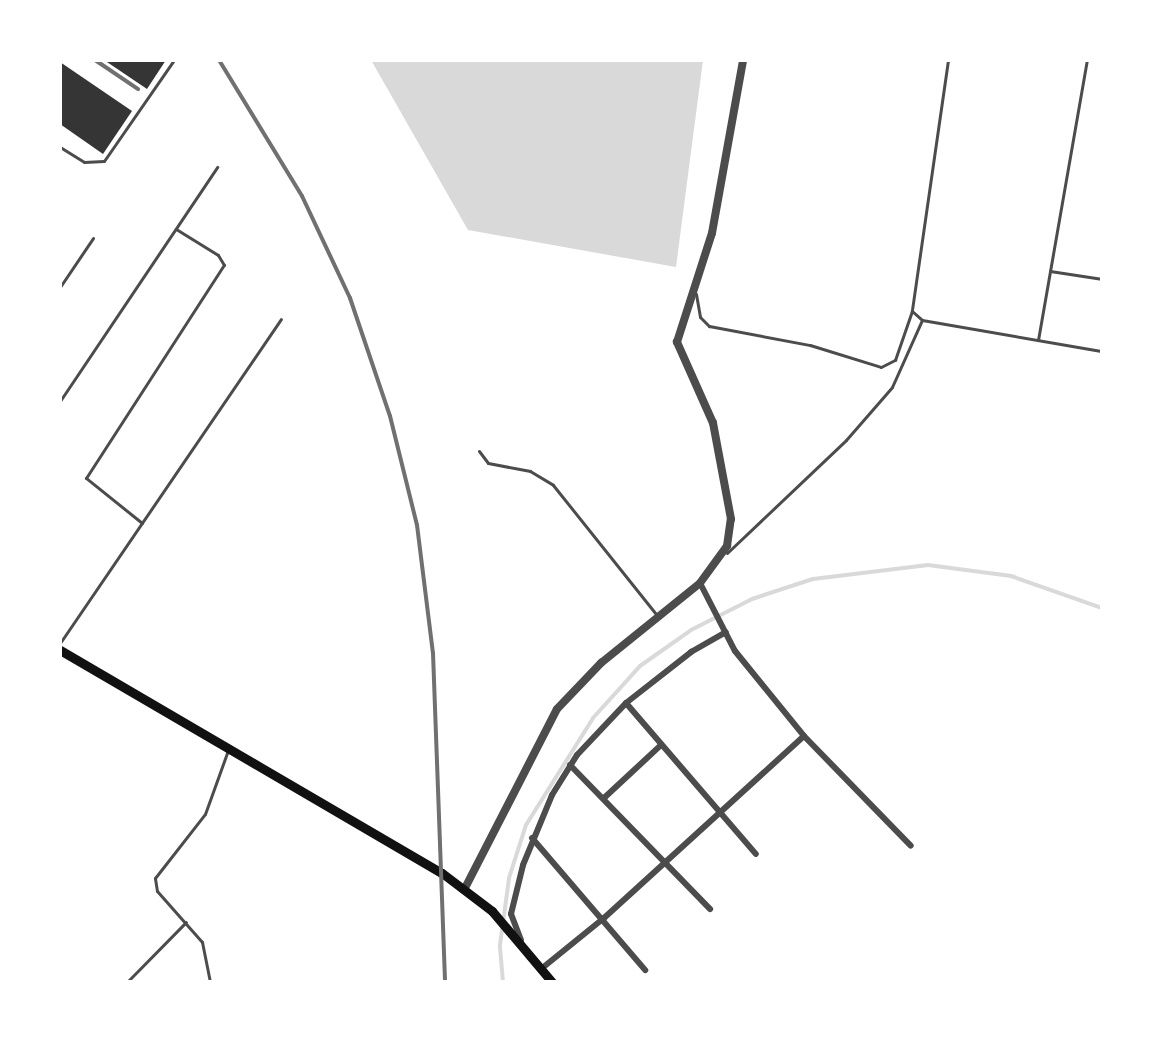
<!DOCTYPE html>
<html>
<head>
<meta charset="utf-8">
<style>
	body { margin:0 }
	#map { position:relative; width:1162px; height:1042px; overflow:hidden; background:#fff; font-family:Raleway,sans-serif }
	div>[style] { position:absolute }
	.water>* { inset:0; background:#d9d9d9 }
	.stream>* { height:4px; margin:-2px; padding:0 2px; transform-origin:2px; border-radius:2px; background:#d9d9d9 }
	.building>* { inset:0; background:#353535 }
	.service>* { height:3px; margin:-1.5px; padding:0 1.5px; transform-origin:1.5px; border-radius:1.5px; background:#4c4c4c }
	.minor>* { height:6px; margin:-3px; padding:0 3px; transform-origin:3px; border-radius:3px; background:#4c4c4c }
	.tertiary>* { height:8px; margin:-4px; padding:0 4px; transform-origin:4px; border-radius:4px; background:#4c4c4c }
	.secondary>* { height:9px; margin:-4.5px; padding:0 4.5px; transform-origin:4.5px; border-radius:4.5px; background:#111 }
	.rail>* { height:4px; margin:-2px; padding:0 2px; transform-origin:2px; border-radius:2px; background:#707070 }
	span { translate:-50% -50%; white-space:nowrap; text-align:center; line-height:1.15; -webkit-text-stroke:6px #fff; paint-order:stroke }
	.frame { position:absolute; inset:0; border:62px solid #fff; pointer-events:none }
</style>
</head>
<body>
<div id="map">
	<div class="water">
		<i style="clip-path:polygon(371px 60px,703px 60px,676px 267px,468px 230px)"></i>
	</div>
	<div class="stream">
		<i style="left:503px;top:982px;width:37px;rotate:-95deg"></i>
		<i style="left:500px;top:945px;width:68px;rotate:-82.3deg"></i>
		<i style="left:509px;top:878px;width:56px;rotate:-72.2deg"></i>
		<i style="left:526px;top:825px;width:126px;rotate:-57.9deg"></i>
		<i style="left:593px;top:718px;width:70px;rotate:-47.9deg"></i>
		<i style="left:640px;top:666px;width:62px;rotate:-35.2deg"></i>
		<i style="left:691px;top:630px;width:68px;rotate:-26.9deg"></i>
		<i style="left:752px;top:599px;width:64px;rotate:-18.2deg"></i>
		<i style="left:813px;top:579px;width:116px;rotate:-6.9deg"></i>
		<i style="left:928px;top:565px;width:84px;rotate:7.5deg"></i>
		<i style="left:1011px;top:576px;width:96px;rotate:19.4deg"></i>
	</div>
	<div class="building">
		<i style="clip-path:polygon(104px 60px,166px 60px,147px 89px)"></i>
		<i style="clip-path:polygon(60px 62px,132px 111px,103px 154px,60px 124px)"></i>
	</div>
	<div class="service">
		<i style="left:948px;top:60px;width:254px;rotate:98.2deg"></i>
		<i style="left:912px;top:311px;width:13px;rotate:42deg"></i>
		<i style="left:922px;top:320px;width:183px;rotate:9.8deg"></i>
		<i style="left:60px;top:147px;width:28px;rotate:32deg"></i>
		<i style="left:84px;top:162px;width:20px;rotate:-3deg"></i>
		<i style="left:104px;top:161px;width:123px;rotate:-55.3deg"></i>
		<i style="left:1050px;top:271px;width:53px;rotate:8.7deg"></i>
		<i style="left:60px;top:287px;width:59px;rotate:-56deg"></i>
		<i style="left:696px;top:294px;width:23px;rotate:80deg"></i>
		<i style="left:700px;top:317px;width:13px;rotate:45deg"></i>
		<i style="left:709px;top:326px;width:103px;rotate:10.7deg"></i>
		<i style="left:810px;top:345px;width:74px;rotate:17.2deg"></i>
		<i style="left:881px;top:367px;width:16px;rotate:-27deg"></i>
		<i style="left:895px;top:360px;width:52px;rotate:-70.9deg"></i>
		<i style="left:1038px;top:340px;width:284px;rotate:-80.1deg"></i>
		<i style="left:60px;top:401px;width:282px;rotate:-56.1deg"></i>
		<i style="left:479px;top:451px;width:15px;rotate:53deg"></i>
		<i style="left:488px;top:463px;width:43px;rotate:10.8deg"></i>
		<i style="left:530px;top:471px;width:27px;rotate:31deg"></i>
		<i style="left:553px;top:485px;width:165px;rotate:51.4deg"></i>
		<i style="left:142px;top:523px;width:72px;rotate:-141.2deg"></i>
		<i style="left:86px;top:478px;width:254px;rotate:-57.1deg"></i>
		<i style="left:224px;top:265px;width:12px;rotate:-121deg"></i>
		<i style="left:218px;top:255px;width:49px;rotate:-148.2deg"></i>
		<i style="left:727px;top:553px;width:164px;rotate:-43.5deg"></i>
		<i style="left:846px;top:440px;width:70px;rotate:-49deg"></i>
		<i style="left:892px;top:387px;width:73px;rotate:-65.9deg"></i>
		<i style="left:60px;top:643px;width:392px;rotate:-55.7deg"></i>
		<i style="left:127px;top:982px;width:84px;rotate:-45.5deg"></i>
		<i style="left:210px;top:982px;width:41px;rotate:-101.3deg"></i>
		<i style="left:202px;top:942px;width:68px;rotate:-131.4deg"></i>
		<i style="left:157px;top:891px;width:13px;rotate:-99deg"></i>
		<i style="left:155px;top:878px;width:81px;rotate:-52deg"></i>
		<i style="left:205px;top:814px;width:68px;rotate:-70.2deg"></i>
	</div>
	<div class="minor">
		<i style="left:700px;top:583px;width:76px;rotate:62.8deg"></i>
		<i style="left:735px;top:651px;width:109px;rotate:50.9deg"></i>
		<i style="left:804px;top:736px;width:153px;rotate:45.8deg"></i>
		<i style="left:626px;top:703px;width:199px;rotate:49.3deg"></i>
		<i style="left:570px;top:765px;width:201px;rotate:45.8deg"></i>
		<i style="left:604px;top:798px;width:78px;rotate:-42.9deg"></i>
		<i style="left:532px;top:838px;width:174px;rotate:49.4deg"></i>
		<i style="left:521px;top:940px;width:28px;rotate:-111deg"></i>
		<i style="left:511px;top:914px;width:50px;rotate:-76.2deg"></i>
		<i style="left:523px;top:865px;width:76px;rotate:-67.5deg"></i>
		<i style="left:552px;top:795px;width:47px;rotate:-58deg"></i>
		<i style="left:577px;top:755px;width:71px;rotate:-46.7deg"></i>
		<i style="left:626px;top:703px;width:83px;rotate:-38.1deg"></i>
		<i style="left:691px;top:652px;width:40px;rotate:-29.7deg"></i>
		<i style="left:541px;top:969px;width:81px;rotate:-39deg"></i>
		<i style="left:604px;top:918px;width:270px;rotate:-42.3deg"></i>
	</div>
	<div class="tertiary">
		<i style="left:464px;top:890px;width:203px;rotate:-62.8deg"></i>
		<i style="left:557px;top:709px;width:64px;rotate:-46.3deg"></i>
		<i style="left:601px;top:663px;width:127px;rotate:-38.9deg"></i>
		<i style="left:700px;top:583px;width:46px;rotate:-53.9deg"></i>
		<i style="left:727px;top:546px;width:27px;rotate:-82deg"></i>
		<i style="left:731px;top:519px;width:98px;rotate:-100.6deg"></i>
		<i style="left:713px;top:423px;width:89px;rotate:-114deg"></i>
		<i style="left:677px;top:342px;width:114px;rotate:-72.2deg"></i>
		<i style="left:712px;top:233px;width:176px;rotate:-79.8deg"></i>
	</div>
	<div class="secondary">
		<i style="left:60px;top:650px;width:442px;rotate:30.3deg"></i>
		<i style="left:442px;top:873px;width:63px;rotate:37.2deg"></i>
		<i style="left:492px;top:911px;width:93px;rotate:49.8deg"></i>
	</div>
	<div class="rail">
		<i style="left:95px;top:60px;width:52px;rotate:34deg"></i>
		<i style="left:219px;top:60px;width:159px;rotate:58.6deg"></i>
		<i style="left:302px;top:196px;width:113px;rotate:64.8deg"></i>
		<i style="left:350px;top:298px;width:125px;rotate:71.3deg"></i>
		<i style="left:390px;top:416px;width:112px;rotate:76.1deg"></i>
		<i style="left:417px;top:525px;width:129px;rotate:82.9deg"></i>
		<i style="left:433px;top:653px;width:329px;rotate:87.9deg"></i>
	</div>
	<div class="frame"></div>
</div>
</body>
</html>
